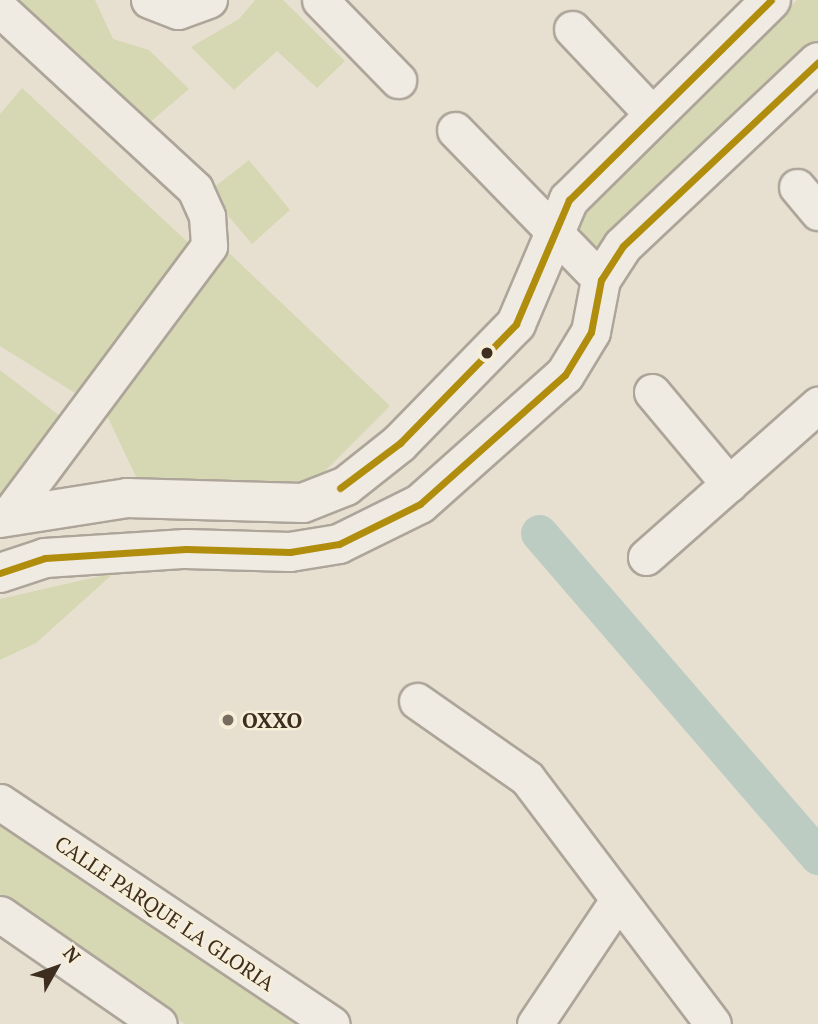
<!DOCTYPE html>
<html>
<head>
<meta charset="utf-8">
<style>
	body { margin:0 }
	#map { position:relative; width:818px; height:1024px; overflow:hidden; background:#e7e0d1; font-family:"PT Serif",serif }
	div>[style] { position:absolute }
	.green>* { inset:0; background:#d6d7b3 }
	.canal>* { height:37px; margin:-18.5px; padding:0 18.5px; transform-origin:18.5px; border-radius:18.5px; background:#bcccc2 }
	.roads { filter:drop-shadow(2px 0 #ada599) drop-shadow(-2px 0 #ada599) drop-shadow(0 2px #ada599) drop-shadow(0 -2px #ada599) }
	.street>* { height:35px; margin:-17.5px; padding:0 17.5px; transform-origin:17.5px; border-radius:17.5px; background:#efebe3 }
	.secondary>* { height:38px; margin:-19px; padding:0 19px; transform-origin:19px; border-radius:19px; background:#efebe3 }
	.bus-1>* { height:7px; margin:-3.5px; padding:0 3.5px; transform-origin:3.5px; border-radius:3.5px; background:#b18d0d }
	.dots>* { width:19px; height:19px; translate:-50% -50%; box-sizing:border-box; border:4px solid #f7eed8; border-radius:50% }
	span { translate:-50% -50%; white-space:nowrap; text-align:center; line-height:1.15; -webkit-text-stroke:5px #f7eed8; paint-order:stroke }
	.poi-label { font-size:21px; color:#3d2e20; font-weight:700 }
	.left { translate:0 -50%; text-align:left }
	.street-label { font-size:21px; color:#3d2e20 }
	.north { position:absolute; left:21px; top:933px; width:70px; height:70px; -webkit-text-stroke:5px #f7eed8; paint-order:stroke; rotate:50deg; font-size:19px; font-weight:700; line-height:28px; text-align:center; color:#3d2e20 }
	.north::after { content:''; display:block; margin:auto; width:24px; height:32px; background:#3d2e20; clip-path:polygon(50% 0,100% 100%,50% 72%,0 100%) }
</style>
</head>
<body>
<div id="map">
	<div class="green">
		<i style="clip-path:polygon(2px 0,95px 0,113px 39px,149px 50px,189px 89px,149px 123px)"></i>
		<i style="clip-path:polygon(255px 0,283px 0,345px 61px,317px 88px,277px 51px,234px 90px,191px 47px,239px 19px)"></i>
		<i style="clip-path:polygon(797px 0,818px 0,818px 45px,600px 259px,566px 227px)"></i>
		<i style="clip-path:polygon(22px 88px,194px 248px,75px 393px,0 346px,0 114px)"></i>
		<i style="clip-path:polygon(249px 160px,290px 210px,252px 244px,208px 192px)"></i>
		<i style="clip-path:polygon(228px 252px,390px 406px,310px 486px,138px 481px,102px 405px)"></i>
		<i style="clip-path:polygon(0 370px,60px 416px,0 499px)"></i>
		<i style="clip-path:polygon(114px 573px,36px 643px,0 660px,0 599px)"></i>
		<i style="clip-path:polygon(0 817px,309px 1024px,185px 1024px,0 896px)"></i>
	</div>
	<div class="canal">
		<i style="left:539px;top:533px;width:427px;rotate:49.2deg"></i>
	</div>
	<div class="roads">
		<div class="street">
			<i style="left:149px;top:0;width:31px;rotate:21deg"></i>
			<i style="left:178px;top:11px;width:33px;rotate:-20deg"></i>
			<i style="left:320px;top:0;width:112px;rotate:45.7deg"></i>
			<i style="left:0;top:9px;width:265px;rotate:42.7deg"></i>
			<i style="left:195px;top:189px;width:30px;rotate:66deg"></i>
			<i style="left:207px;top:216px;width:30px;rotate:86deg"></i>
			<i style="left:209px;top:246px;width:334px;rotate:126.7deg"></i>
			<i style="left:572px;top:29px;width:118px;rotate:46.7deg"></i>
			<i style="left:455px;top:130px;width:209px;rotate:45.8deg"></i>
			<i style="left:797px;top:187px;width:33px;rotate:50deg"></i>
			<i style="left:652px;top:392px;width:120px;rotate:50.1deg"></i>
			<i style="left:646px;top:557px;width:230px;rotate:-41.5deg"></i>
			<i style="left:417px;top:701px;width:134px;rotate:35deg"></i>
			<i style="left:527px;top:778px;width:308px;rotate:52.9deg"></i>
			<i style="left:0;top:802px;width:399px;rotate:33.8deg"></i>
			<i style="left:0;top:914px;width:193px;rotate:34.7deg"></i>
			<i style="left:535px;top:1024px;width:149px;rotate:-56.2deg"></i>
		</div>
		<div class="secondary">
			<i style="left:0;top:518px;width:129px;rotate:-8.9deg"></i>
			<i style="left:127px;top:498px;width:176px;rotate:1.6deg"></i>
			<i style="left:303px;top:503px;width:46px;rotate:-21.6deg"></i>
			<i style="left:346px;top:486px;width:69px;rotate:-38.5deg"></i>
			<i style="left:400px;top:443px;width:166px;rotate:-45.7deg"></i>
			<i style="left:516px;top:324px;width:135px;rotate:-66.9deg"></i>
			<i style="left:569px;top:200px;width:284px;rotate:-44.7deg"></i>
			<i style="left:0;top:573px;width:47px;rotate:-18.4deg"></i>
			<i style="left:45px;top:558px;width:141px;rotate:-3.7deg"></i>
			<i style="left:186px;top:549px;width:104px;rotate:1.7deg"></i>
			<i style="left:290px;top:552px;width:50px;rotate:-9.3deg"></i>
			<i style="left:339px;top:544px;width:90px;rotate:-26.3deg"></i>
			<i style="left:420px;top:504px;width:194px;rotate:-41.7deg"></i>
			<i style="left:565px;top:375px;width:50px;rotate:-58.8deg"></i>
			<i style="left:591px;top:332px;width:53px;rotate:-79.1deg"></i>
			<i style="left:601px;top:280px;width:40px;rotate:-57.1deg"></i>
			<i style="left:623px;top:246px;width:268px;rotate:-43.3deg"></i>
		</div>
	</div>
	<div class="bus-1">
		<i style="left:340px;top:488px;width:75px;rotate:-36.9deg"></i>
		<i style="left:400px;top:443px;width:166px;rotate:-45.7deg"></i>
		<i style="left:516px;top:324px;width:135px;rotate:-66.9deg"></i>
		<i style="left:569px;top:200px;width:284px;rotate:-44.7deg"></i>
		<i style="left:0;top:573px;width:47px;rotate:-18.4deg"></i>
		<i style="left:45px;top:558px;width:141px;rotate:-3.7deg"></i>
		<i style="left:186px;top:549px;width:104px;rotate:1.7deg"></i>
		<i style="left:290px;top:552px;width:50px;rotate:-9.3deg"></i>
		<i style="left:339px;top:544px;width:90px;rotate:-26.3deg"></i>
		<i style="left:420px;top:504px;width:194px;rotate:-41.7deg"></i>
		<i style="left:565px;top:375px;width:50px;rotate:-58.8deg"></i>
		<i style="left:591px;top:332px;width:53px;rotate:-79.1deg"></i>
		<i style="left:601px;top:280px;width:40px;rotate:-57.1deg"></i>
		<i style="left:623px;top:246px;width:268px;rotate:-43.3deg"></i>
	</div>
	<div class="dots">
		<i style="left:487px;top:353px;background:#3d2e20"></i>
		<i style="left:228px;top:720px;background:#786c5e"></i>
	</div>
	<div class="poi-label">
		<span class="left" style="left:242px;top:720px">OXXO</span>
	</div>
	<div class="street-label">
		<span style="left:165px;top:913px;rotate:34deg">CALLE PARQUE LA GLORIA</span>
	</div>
	<div class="north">N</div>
</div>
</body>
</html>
